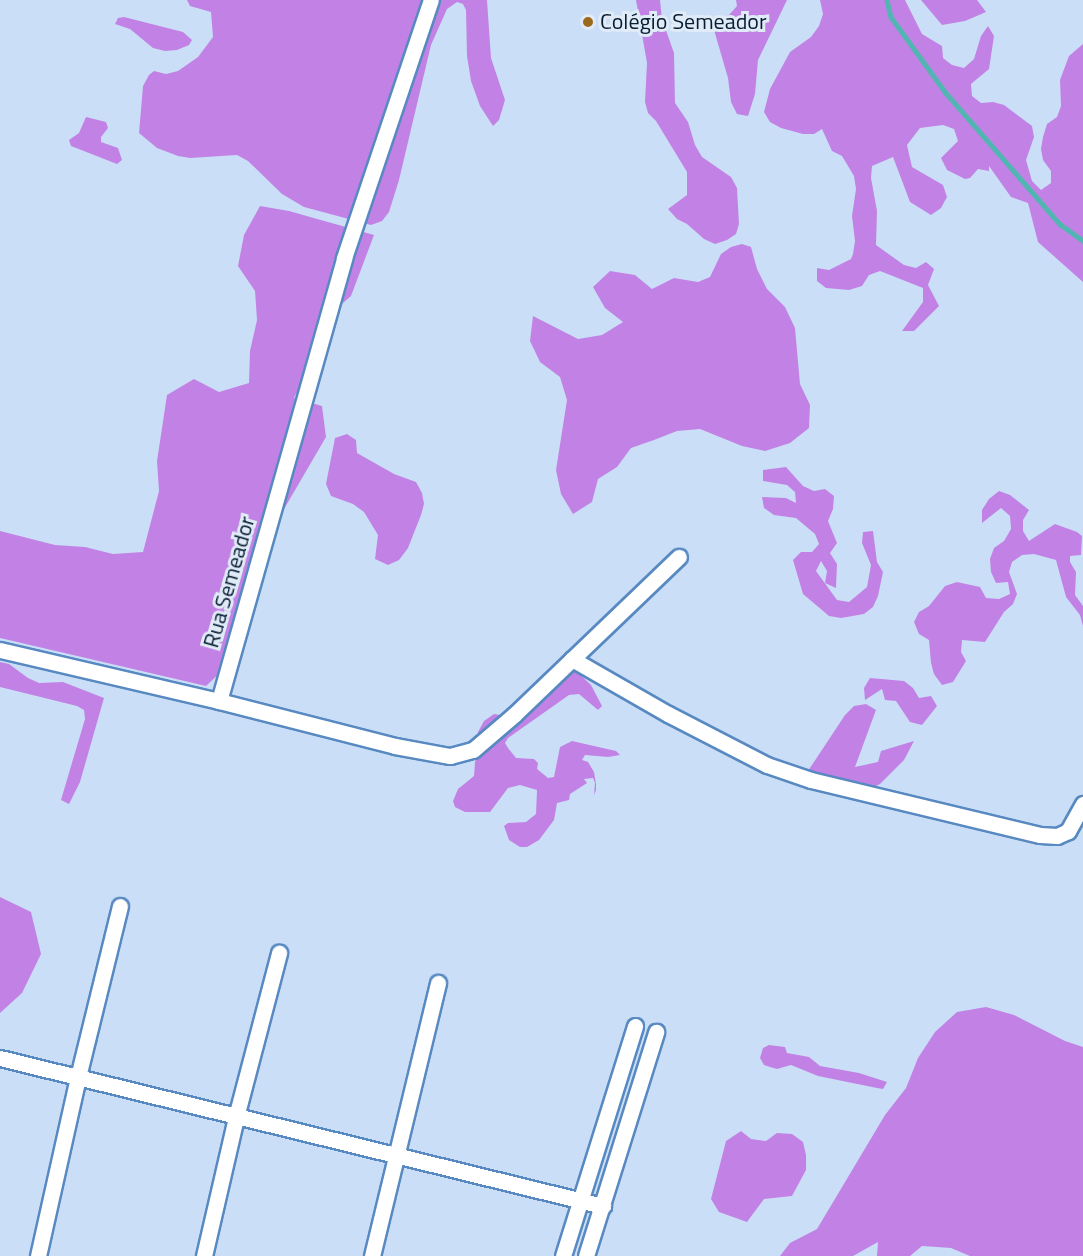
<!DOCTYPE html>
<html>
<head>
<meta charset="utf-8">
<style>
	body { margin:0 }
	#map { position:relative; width:1083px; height:1256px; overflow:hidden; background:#cadff7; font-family:"Titillium Web",sans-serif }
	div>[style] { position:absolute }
	.forest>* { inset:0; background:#c282e5 }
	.stream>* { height:4.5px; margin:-2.25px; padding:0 2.25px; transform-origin:2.25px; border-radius:2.25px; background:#51b5b1 }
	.roads { filter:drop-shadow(2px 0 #5889c1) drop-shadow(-2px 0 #5889c1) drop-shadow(0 2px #5889c1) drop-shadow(0 -2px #5889c1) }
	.street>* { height:15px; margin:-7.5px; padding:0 7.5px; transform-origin:7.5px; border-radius:7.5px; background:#fff }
	.dots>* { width:16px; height:16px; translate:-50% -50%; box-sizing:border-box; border:3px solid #e0ebf7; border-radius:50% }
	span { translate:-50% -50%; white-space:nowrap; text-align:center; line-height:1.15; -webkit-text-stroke:6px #e0ebf7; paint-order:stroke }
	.poi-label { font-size:22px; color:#071b31 }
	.left { translate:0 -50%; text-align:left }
	.street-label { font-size:22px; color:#071b31 }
</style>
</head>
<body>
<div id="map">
	<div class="forest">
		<i style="clip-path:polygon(187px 0,487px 0,491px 58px,505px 100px,499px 120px,493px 126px,480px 106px,471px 81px,467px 56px,466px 10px,463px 4px,457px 2px,447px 9px,431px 45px,399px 180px,389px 212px,382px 221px,371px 225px,304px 207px,282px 194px,248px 161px,237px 155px,190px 158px,178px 156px,157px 148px,139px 133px,143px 86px,149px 75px,154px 71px,166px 74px,178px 71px,198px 57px,213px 37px,211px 12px,190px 6px)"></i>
		<i style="clip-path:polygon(636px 0,660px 0,662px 19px,674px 53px,675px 103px,688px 122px,695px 145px,702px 157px,731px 177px,737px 188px,739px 224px,736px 234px,727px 240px,715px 244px,704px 239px,687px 224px,677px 219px,668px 209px,687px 195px,687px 172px,656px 121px,648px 113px,645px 102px,647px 63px)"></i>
		<i style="clip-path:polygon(736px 0,787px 0,758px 60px,755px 94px,748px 116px,737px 114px,731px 102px,728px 78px,714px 30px,717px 18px,729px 15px,737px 6px)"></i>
		<i style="clip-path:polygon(820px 0,905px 0,922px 34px,942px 46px,943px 58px,952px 65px,964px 68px,974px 59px,981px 36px,988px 26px,994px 36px,989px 69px,971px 84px,972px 96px,981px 103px,993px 102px,1004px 105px,1032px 126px,1034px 137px,1026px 160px,1032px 181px,1041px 190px,1051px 183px,1051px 171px,1043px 160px,1041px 149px,1043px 137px,1047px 124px,1057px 117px,1061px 106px,1060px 80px,1069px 56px,1083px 44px,1083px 282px,1038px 242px,1028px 203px,1011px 197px,989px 166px,989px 171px,978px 169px,970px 178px,965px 179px,947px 170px,941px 158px,958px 141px,954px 129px,943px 125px,920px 128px,907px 145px,912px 167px,943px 185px,947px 197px,941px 208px,931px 215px,910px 202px,893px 157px,872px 166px,871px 178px,877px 211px,876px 245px,904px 265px,916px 268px,926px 262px,934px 269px,928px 285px,939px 306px,914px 331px,902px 331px,923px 302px,923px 288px,880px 271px,869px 275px,862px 286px,849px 290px,826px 288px,817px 281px,817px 268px,829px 270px,851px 259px,853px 254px,855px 241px,852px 216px,856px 189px,854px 176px,842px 156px,832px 151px,822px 129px,814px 134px,803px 134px,781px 128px,770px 122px,764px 112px,770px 89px,790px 52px,811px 37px,819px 26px,823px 14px)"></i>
		<i style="clip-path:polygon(921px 0,977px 0,986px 12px,965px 21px,942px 25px)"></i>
		<i style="clip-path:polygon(124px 17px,183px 32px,192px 40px,189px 45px,177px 50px,165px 51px,153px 48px,130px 29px,115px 24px,118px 18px)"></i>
		<i style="clip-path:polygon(86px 117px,106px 122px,108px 128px,101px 137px,101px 142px,118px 148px,122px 160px,117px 164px,71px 146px,69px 140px,79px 133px)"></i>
		<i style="clip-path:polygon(260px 206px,289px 211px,374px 235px,351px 296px,328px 316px,306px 374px,294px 398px,322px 406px,326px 437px,284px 509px,265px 529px,223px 670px,206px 686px,0 638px,0 531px,55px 545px,85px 547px,113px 554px,143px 552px,159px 491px,157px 461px,167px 395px,194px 379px,219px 392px,249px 383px,250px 351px,257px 320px,255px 291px,238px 266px,244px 235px)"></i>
		<i style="clip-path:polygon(742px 244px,751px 247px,757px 269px,767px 289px,785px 307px,795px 328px,800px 384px,810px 405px,809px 428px,790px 443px,765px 451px,742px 446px,700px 429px,677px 431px,654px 440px,631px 448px,617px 467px,598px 479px,592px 502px,573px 514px,561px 494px,556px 470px,567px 400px,560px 377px,540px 362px,530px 341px,533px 316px,578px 339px,602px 335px,623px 322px,605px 308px,593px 287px,610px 271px,635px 275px,652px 289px,674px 278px,698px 282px,710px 277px,721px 254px,731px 247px)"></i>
		<i style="clip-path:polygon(347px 434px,356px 440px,357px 453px,394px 474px,416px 482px,422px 493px,424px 504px,421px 515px,408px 548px,399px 560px,388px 565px,375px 559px,378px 535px,364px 512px,353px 504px,331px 496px,326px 484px,335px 438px)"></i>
		<i style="clip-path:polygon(786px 467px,803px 486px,814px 491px,825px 489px,834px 496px,833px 509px,828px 521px,837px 543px,830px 553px,837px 564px,836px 588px,825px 583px,827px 571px,821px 561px,816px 571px,837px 600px,849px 602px,867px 587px,871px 565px,862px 543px,863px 532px,873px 531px,877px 562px,883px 572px,878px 596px,873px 607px,864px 614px,841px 618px,829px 616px,803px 594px,793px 560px,801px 552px,812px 552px,819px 544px,815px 534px,796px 518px,774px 515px,764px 508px,762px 497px,786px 498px,796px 503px,795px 492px,787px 485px,763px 481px,763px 470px)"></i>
		<i style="clip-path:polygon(999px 491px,1010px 495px,1029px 510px,1023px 520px,1023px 531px,1029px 541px,1055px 524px,1077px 532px,1082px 536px,1081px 555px,1070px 556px,1070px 562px,1076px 572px,1075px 595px,1083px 606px,1083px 626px,1080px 615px,1066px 597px,1056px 560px,1034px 554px,1022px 555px,1012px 562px,1009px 572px,1017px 594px,1013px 604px,1004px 612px,985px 642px,962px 640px,961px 652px,966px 661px,953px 682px,942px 685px,934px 674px,931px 663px,929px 640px,919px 634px,914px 622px,919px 612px,929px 606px,945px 586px,957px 582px,980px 587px,986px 598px,999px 599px,1010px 594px,1008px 582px,996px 583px,991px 572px,990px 559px,994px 548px,1004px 541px,1011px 529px,1010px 516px,1001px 508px,982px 523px,982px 510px,989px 499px)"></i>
		<i style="clip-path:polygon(0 662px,9px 664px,28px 678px,39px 683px,63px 682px,104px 698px,80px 782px,69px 804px,61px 800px,85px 719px,84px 710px,77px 706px,0 687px)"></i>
		<i style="clip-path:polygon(573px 668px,591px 685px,602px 706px,598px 710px,579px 694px,569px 695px,508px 738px,505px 743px,508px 748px,516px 758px,534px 759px,538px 763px,537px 769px,548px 778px,554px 777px,560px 747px,572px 741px,616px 751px,620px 755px,608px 757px,585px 755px,582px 760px,588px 762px,594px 772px,596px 784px,596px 790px,594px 795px,595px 783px,593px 778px,584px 779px,587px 783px,570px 794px,569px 800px,557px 803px,554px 820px,539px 840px,527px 847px,520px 847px,509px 840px,504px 826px,508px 823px,526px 822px,536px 814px,537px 790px,520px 785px,508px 788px,490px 812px,465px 812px,455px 807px,453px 801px,458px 789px,474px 776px,475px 762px,479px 750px,478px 732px,484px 721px,494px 714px,500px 715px,504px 719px)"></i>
		<i style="clip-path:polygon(870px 678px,904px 681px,913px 688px,919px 698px,931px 696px,937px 706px,922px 725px,910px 722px,896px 701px,885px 700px,882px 689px,865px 700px,864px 688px)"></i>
		<i style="clip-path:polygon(866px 704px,876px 710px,855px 767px,878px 762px,881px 751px,914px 741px,904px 760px,880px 784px,868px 790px,808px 771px,845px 715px,854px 706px)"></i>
		<i style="clip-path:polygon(0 897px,31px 912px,41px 954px,22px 993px,0 1013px)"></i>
		<i style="clip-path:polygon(986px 1007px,1014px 1015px,1065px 1041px,1083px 1047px,1083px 1256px,970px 1256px,951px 1248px,922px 1246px,910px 1256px,877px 1256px,878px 1242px,853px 1256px,780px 1256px,790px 1243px,817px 1229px,885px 1115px,906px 1088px,918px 1058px,935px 1032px,957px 1012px)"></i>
		<i style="clip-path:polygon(769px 1045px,785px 1047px,787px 1053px,809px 1057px,820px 1066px,859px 1073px,887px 1082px,883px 1089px,877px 1088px,818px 1076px,791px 1065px,777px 1069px,770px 1067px,764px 1065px,760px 1058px,763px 1048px)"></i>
		<i style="clip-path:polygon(741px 1131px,751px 1139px,766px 1141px,777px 1133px,792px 1134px,803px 1142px,806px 1155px,806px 1170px,792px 1196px,764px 1199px,747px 1222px,719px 1212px,711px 1199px,726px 1141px)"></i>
	</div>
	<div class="stream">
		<i style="left:887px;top:0;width:17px;rotate:77deg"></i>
		<i style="left:891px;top:17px;width:94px;rotate:54.1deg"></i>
		<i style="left:946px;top:93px;width:174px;rotate:49deg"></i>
		<i style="left:1060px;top:224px;width:29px;rotate:36deg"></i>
	</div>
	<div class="roads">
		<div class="street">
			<i style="left:0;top:650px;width:225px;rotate:13.1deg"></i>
			<i style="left:219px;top:701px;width:460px;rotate:-74.2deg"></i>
			<i style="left:344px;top:258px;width:272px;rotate:-71.4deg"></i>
			<i style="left:572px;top:659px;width:111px;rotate:29.8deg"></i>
			<i style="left:668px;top:714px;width:111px;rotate:27.3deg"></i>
			<i style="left:767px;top:765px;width:46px;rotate:18.8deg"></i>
			<i style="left:811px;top:780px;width:236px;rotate:13.5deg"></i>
			<i style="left:1040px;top:835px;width:17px;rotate:3deg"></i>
			<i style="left:1057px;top:836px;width:12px;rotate:-24deg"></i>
			<i style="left:1068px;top:831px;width:31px;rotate:-61deg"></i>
			<i style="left:219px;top:701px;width:182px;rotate:14.3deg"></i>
			<i style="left:395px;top:746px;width:56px;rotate:10.3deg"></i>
			<i style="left:450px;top:756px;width:24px;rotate:-15deg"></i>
			<i style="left:473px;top:750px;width:55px;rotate:-40.6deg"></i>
			<i style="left:515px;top:714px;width:227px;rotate:-43.8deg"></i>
			<i style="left:0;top:1058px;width:621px;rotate:13.79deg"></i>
			<i style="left:38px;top:1256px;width:183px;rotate:-77.4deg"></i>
			<i style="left:78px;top:1077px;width:176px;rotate:-76.2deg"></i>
			<i style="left:204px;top:1256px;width:143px;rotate:-77deg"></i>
			<i style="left:236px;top:1117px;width:170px;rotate:-75.3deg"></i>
			<i style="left:372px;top:1256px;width:281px;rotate:-76.4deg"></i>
			<i style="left:563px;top:1256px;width:241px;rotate:-72.6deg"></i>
			<i style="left:586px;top:1256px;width:235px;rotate:-72.6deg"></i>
		</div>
	</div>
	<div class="dots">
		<i style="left:588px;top:22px;background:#9b691d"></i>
	</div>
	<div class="poi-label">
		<span class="left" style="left:600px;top:22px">Colégio Semeador</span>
	</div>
	<div class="street-label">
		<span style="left:229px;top:582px;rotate:-74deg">Rua Semeador</span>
	</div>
</div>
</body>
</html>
